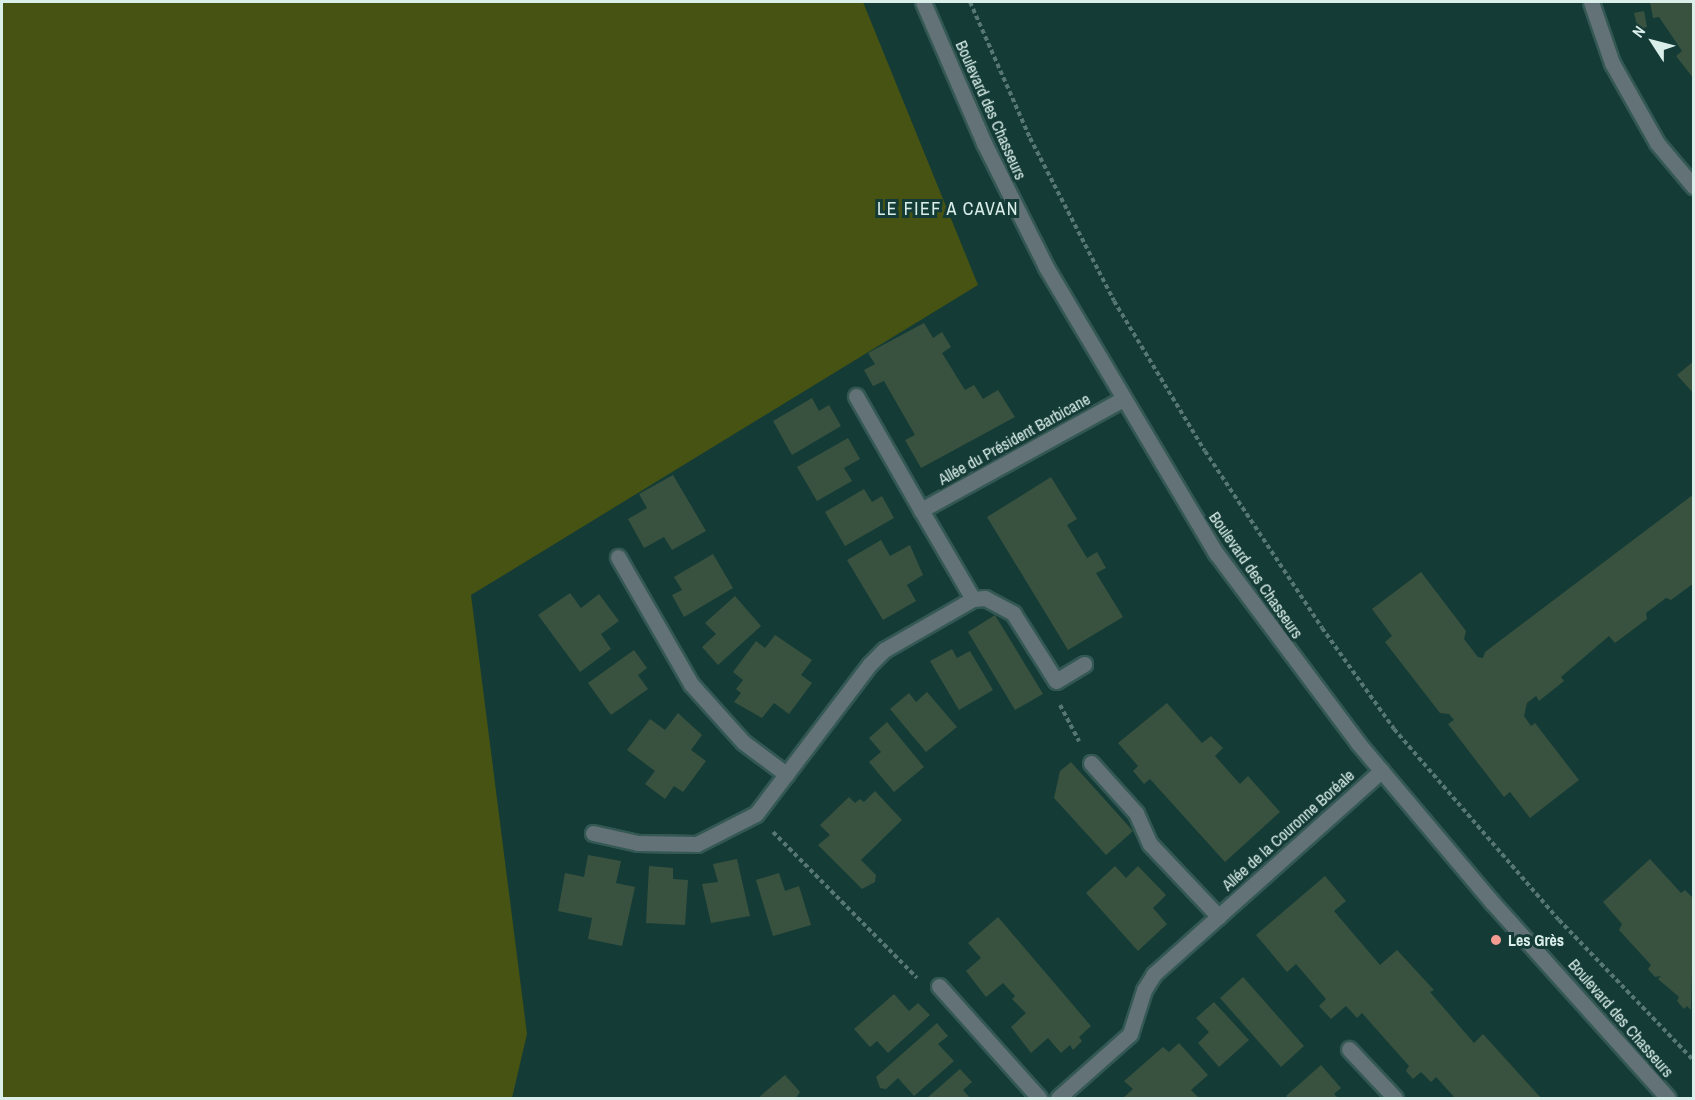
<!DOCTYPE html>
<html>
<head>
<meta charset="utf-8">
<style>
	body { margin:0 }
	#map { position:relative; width:1695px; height:1100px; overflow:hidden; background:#143b36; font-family:"Archivo Narrow",sans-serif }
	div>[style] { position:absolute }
	.green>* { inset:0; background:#465312 }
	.building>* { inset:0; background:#39523f }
	.path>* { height:4px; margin-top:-2px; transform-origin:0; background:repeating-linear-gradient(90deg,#567772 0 4.5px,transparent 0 7.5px) }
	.roads { filter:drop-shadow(2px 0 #345853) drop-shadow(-2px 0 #345853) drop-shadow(0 2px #345853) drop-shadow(0 -2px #345853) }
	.minor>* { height:15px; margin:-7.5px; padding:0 7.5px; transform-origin:7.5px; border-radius:7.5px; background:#627276 }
	.tertiary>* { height:15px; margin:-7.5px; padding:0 7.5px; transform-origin:7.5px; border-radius:7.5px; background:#627276 }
	.dots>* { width:16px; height:16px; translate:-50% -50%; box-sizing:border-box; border:3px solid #143b36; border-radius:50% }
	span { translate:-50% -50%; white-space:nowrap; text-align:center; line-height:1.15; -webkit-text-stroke:6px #143b36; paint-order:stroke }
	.street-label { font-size:16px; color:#daeeea }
	.poi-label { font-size:16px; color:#daeeea; font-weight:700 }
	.left { translate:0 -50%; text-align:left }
	.neighbourhood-label { font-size:18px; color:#daeeea; letter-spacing:1.5px }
	.frame { position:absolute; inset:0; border:3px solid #daeeea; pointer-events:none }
	.north { position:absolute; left:1623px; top:12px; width:60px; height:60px; -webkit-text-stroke:4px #143b36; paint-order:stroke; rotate:306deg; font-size:16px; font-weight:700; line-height:24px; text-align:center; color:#daeeea }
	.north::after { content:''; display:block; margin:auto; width:21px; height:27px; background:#daeeea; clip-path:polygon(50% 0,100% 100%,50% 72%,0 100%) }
</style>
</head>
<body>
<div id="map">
	<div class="green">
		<i style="clip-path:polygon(2px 2px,863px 2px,978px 285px,471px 595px,527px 1034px,512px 1098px,2px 1098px)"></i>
	</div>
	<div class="building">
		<i style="clip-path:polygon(1650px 2px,1694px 2px,1694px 79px,1676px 56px,1682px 51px,1659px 17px,1653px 18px)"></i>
		<i style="clip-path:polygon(1644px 11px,1647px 27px,1638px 30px,1634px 13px)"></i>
		<i style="clip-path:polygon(924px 323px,933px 338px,942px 332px,951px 347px,942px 353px,965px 390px,974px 385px,983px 399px,998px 390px,1015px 417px,921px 468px,905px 440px,915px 435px,884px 381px,873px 386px,864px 370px,875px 364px,868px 353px)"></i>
		<i style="clip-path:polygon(1694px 361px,1694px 394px,1677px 375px)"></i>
		<i style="clip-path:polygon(812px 398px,819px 411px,829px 405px,841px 426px,792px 455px,773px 421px)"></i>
		<i style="clip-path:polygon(848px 438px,860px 459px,844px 468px,852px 481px,817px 501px,797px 467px)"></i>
		<i style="clip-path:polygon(673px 475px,706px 531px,672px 550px,664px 537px,644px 548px,628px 519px,647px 508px,639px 494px)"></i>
		<i style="clip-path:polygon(1051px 477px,1077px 519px,1067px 525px,1087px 558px,1097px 552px,1106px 568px,1096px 573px,1123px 617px,1068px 650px,987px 517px)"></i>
		<i style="clip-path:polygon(864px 489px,872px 502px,882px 496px,894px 518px,845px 546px,825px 512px)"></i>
		<i style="clip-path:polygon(1694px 494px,1694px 583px,1671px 600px,1666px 598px,1646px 613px,1647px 619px,1615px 643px,1609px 636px,1561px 677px,1564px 681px,1539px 701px,1536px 696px,1527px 703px,1524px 716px,1531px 726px,1535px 723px,1579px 780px,1530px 818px,1510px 792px,1504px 797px,1448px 724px,1454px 720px,1449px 714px,1440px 713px,1385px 642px,1392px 636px,1372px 609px,1421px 572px,1466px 631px,1464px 639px,1478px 657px,1483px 658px,1485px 652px)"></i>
		<i style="clip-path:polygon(881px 540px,890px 556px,910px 545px,923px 575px,907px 585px,916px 601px,883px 620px,847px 560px)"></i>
		<i style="clip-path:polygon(713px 554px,733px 588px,684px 617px,672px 595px,682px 590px,674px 577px)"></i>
		<i style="clip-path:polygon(570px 593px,581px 608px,599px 594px,619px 621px,601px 634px,611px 649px,580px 672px,538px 615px)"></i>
		<i style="clip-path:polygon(735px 596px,761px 626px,718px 665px,702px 647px,716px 634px,705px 623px)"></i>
		<i style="clip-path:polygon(995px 615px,1043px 694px,1015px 710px,968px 632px)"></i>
		<i style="clip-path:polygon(775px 635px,812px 660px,801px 675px,812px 683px,789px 714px,774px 703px,762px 718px,734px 702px,741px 693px,736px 689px,743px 680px,733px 672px,756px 641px,765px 648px)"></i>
		<i style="clip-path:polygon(952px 649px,957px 658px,970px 651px,993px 690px,959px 710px,930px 661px)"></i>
		<i style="clip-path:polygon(634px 650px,647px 668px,638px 675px,648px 689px,611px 715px,588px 683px)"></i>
		<i style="clip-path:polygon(927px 692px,957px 727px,926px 752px,890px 709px,909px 693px,916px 702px)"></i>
		<i style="clip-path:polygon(1167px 703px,1202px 743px,1211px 736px,1223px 748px,1215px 756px,1240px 784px,1248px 776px,1280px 812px,1225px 862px,1150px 779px,1144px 784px,1133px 771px,1138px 766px,1118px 743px)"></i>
		<i style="clip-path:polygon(678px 713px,702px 735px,691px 750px,706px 761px,683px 792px,674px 786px,665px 799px,645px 784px,655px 771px,627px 750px,650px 719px,665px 730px)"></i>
		<i style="clip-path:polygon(887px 722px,924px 767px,894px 792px,869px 762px,881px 752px,869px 738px)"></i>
		<i style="clip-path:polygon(1071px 762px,1133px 831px,1106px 855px,1054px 798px,1060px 771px)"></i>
		<i style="clip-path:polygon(875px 791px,902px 820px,861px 860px,876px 875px,875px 882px,862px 889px,818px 845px,830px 835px,820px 825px,849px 797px,855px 803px,860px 799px,864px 802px)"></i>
		<i style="clip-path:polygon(588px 855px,621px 861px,616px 883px,635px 887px,622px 946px,588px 939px,592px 918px,558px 911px,565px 873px,584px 877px)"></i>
		<i style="clip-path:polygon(737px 859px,750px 916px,711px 923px,702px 884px,718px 882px,713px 864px)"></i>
		<i style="clip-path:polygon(1650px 859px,1681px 893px,1685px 890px,1694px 899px,1691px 1010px,1687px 1006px,1684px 1009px,1677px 1001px,1679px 997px,1658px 979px,1661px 976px,1655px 977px,1648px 969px,1651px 965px,1619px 930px,1622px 924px,1603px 902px)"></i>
		<i style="clip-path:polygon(649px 866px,673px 868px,673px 879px,688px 880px,685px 925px,646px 923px)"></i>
		<i style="clip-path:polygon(1115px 866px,1126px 878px,1138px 866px,1166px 895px,1153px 908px,1167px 924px,1138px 951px,1086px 893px)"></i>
		<i style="clip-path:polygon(779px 873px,785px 891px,799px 886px,811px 925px,773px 936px,756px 880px)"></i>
		<i style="clip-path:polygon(1325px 876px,1346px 901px,1334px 911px,1380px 965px,1397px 950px,1434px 990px,1430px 992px,1474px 1043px,1483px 1034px,1541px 1098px,1455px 1098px,1436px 1077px,1431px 1082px,1421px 1072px,1413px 1079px,1406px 1071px,1409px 1066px,1362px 1013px,1357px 1018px,1346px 1006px,1331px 1019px,1319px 1006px,1326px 999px,1296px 964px,1287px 972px,1256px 935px)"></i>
		<i style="clip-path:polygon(998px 917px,1091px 1026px,1079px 1037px,1082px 1041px,1073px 1050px,1070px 1045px,1061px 1053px,1048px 1038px,1031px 1053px,1011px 1027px,1026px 1013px,1012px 999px,1015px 996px,1003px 983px,986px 997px,966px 971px,981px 958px,968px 943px)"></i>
		<i style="clip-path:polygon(1243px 977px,1304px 1046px,1281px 1067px,1220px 998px)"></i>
		<i style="clip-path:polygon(894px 994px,909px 1011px,918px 1003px,930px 1015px,888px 1053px,877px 1041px,870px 1047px,854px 1029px)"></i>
		<i style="clip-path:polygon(1214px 1002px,1249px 1040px,1219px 1067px,1198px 1043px,1209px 1032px,1196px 1018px)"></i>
		<i style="clip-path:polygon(937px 1023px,948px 1036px,938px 1044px,954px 1061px,914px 1096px,898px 1078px,886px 1089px,880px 1088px,876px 1077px)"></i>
		<i style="clip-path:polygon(1179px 1043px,1208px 1075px,1191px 1090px,1199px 1098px,1123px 1098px,1133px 1089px,1124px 1081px,1163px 1047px,1169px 1052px)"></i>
		<i style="clip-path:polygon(1321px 1065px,1341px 1088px,1334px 1094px,1338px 1098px,1288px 1098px,1286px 1096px)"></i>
		<i style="clip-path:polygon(960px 1069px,972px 1082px,963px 1090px,970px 1098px,927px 1098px)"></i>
		<i style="clip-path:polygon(785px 1075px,800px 1092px,796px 1098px,758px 1098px)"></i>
	</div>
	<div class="path">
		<i style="left:970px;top:2px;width:149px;rotate:66.2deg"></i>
		<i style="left:1030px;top:138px;width:183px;rotate:62.7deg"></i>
		<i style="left:1114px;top:301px;width:175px;rotate:58.8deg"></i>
		<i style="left:1205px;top:451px;width:212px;rotate:56.5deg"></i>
		<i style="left:1322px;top:628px;width:124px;rotate:54.5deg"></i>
		<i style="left:1394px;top:729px;width:252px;rotate:49.2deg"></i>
		<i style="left:1559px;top:920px;width:195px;rotate:46.2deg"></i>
		<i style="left:1060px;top:705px;width:41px;rotate:62.2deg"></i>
		<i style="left:773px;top:832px;width:205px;rotate:45.4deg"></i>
		<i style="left:730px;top:1098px;width:1px;rotate:-90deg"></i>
	</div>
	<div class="roads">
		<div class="minor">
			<i style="left:1591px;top:2px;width:65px;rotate:71deg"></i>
			<i style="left:1612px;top:63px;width:92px;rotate:60.6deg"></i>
			<i style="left:1657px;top:143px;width:57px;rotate:49.9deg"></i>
			<i style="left:856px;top:396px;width:131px;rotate:60.3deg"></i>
			<i style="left:618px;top:557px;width:146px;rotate:60.1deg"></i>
			<i style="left:691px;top:684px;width:78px;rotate:48.1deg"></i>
			<i style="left:743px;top:742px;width:54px;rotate:36.7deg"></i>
			<i style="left:973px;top:599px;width:12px;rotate:-5deg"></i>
			<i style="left:985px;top:598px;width:32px;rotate:28deg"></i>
			<i style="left:1013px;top:613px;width:80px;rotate:57.7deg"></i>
			<i style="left:1056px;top:681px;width:33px;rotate:-31deg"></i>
			<i style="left:1091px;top:763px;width:67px;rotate:48deg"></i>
			<i style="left:1136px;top:813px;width:34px;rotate:66deg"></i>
			<i style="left:1150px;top:844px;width:100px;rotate:46.6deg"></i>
			<i style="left:593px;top:833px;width:46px;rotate:12.5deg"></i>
			<i style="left:638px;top:843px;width:59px;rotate:1deg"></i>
			<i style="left:697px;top:844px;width:66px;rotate:-27deg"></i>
			<i style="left:756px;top:814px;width:188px;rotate:-52.8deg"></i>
			<i style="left:870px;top:664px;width:20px;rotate:-45deg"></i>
			<i style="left:884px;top:650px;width:103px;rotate:-29.8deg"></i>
			<i style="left:973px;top:599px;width:103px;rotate:-120.3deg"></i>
			<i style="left:921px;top:510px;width:230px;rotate:-28.8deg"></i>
			<i style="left:939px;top:986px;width:150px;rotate:48.2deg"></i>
			<i style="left:1349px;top:1049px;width:67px;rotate:46.8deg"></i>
			<i style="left:1058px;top:1098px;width:96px;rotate:-41.6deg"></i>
			<i style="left:1130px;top:1034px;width:46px;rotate:-72.3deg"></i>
			<i style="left:1144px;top:990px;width:19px;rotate:-58deg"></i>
			<i style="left:1154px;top:974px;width:305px;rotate:-41.8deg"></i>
		</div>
		<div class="tertiary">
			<i style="left:923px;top:2px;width:154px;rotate:66.6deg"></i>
			<i style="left:984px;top:143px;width:139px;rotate:63.4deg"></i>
			<i style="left:1046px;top:267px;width:333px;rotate:59.3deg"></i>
			<i style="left:1216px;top:553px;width:237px;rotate:53.2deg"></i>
			<i style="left:1358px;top:743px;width:208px;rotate:49.9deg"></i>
			<i style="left:1492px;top:902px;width:263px;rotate:48.1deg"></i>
		</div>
	</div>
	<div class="dots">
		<i style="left:1496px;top:940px;background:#f59c92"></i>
	</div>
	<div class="street-label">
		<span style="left:991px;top:110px;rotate:66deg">Boulevard des Chasseurs</span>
		<span style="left:1014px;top:439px;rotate:-29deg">Allée du Président Barbicane</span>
		<span style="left:1256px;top:575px;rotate:55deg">Boulevard des Chasseurs</span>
		<span style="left:1288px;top:830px;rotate:-42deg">Allée de la Couronne Boréale</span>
		<span style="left:1621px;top:1018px;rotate:49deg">Boulevard des Chasseurs</span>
	</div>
	<div class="poi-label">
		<span class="left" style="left:1508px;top:940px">Les Grès</span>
	</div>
	<div class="neighbourhood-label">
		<span style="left:948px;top:209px">LE FIEF A CAVAN</span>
	</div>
	<div class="frame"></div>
	<div class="north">N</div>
</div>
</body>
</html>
